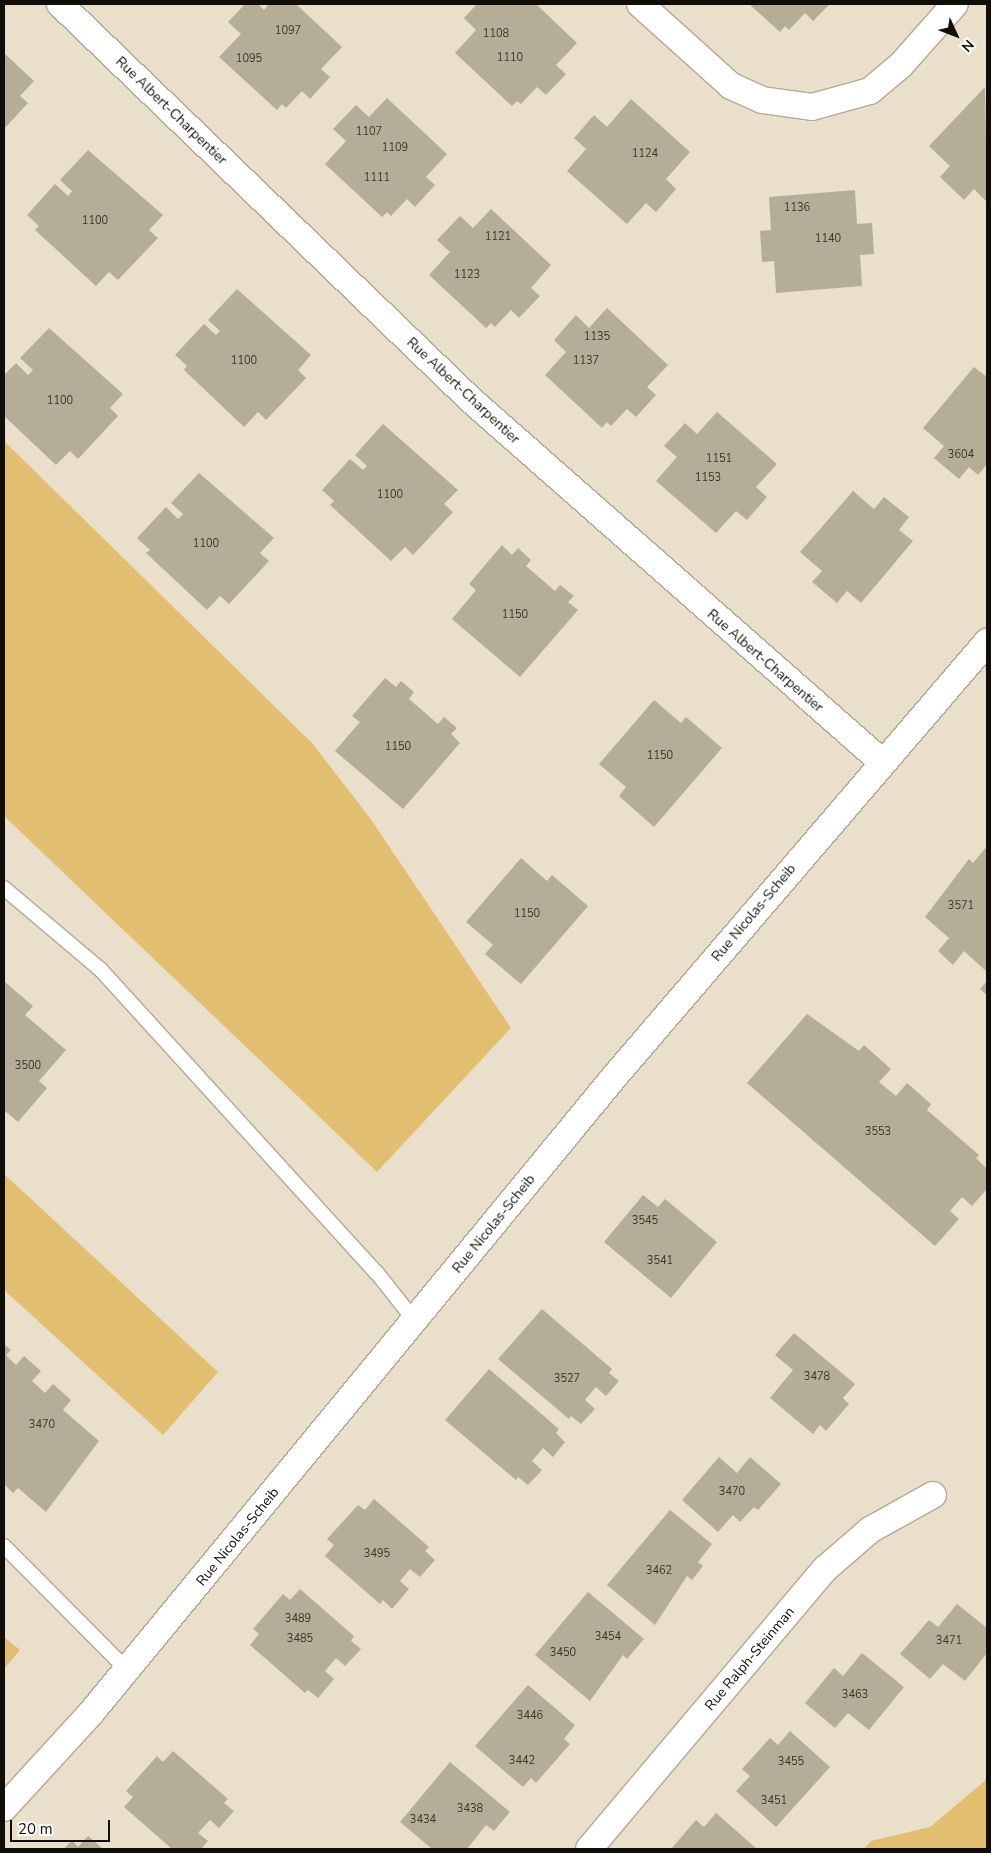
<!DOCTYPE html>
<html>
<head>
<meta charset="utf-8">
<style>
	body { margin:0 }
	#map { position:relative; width:991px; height:1853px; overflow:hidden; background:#e9dfcb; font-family:"Nunito Sans",sans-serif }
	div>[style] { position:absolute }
	.green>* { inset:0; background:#e2bf70 }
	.building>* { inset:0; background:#b6ad99 }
	.roads { filter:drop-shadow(1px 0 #b3aa96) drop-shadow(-1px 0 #b3aa96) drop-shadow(0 1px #b3aa96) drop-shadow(0 -1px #b3aa96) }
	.service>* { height:14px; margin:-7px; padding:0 7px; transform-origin:7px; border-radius:7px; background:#fff }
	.minor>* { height:26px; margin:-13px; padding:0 13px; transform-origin:13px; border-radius:13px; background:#fff }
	span { translate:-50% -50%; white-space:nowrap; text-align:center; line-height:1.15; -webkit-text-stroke:4px #fff; paint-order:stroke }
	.number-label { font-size:11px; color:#3a362c }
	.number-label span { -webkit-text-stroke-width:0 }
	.street-label { font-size:14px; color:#110e08 }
	.frame { position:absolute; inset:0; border:5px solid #110e08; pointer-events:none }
	.north { position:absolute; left:931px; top:10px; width:50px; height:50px; -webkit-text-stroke:4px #fff; paint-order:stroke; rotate:133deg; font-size:14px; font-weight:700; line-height:20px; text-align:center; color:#110e08 }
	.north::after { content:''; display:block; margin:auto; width:18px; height:22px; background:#110e08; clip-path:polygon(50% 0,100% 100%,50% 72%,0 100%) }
	.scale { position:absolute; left:10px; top:1820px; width:100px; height:22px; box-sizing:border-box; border:2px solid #110e08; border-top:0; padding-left:6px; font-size:15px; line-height:18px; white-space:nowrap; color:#110e08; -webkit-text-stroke:4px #fff; paint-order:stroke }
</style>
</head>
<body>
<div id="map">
	<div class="green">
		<i style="clip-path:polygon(4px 441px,312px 743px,370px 818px,511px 1028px,377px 1172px,4px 816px)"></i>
		<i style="clip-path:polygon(4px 1174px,218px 1372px,163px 1435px,4px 1290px)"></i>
		<i style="clip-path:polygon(4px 1637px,20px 1650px,4px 1669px)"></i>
		<i style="clip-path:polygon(987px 1779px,987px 1849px,864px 1849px,871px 1841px,930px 1827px)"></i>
	</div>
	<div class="building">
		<i style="clip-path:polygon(245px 4px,258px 4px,264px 10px,269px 4px,296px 4px,342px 47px,321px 69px,330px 77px,310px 99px,302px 91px,286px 108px,282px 104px,277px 110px,219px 57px,241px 34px,228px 22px)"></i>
		<i style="clip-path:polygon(477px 4px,536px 4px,577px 43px,556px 65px,566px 74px,546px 95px,537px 87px,521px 104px,517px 101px,512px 106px,455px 53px,476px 30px,464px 18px)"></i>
		<i style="clip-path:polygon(749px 4px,830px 4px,813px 21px,805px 13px,789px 30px,785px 26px,780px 32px)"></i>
		<i style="clip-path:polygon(4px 53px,34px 81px,20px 96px,28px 103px,4px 129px)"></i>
		<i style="clip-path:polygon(985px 87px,987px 202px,974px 189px,964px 200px,940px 177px,950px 166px,929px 146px)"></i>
		<i style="clip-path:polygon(387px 98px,447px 154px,426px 177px,435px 185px,415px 207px,407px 199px,391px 216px,387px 212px,382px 217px,325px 164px,346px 141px,333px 129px,356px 105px,369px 117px)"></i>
		<i style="clip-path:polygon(631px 99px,690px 152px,666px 179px,676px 189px,656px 212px,646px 203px,627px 224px,567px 171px,586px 149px,574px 138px,594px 115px,607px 127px)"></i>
		<i style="clip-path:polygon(88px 150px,163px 215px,149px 230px,158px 238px,118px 280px,109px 272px,96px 286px,35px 230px,39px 226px,27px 215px,55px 184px,68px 196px,72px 191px,60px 180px)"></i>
		<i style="clip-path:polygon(855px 190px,857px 224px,872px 223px,874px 254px,860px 255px,862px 286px,776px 293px,774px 261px,762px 262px,760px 231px,771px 230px,769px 197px)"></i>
		<i style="clip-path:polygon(491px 209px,551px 265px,531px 288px,540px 296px,519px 318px,511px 310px,495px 327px,491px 323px,486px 328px,429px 275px,450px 252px,437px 240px,460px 216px,473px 228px)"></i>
		<i style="clip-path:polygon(237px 289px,311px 355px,298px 370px,306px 378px,266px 420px,258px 412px,244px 427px,184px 370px,187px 366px,175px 355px,204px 324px,216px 335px,220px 331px,208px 320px)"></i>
		<i style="clip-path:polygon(607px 308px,668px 365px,647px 387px,656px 395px,636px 417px,627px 409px,611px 426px,607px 422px,602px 428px,545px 375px,566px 352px,554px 340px,576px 315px,589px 328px)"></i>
		<i style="clip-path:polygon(49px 328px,123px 394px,110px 408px,118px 416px,78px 459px,70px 451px,56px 465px,4px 416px,4px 375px,16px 363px,28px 375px,33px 370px,20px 358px)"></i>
		<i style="clip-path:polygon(974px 367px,987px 377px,987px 464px,978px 475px,969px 467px,959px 479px,934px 458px,944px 446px,923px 428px)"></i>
		<i style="clip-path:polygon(717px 412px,777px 464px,756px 487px,767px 497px,747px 520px,736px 511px,716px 533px,656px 481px,677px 457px,664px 446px,685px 423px,697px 434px)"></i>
		<i style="clip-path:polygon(383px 424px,458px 490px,444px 504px,453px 512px,413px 555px,405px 547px,391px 561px,330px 505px,334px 501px,322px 490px,350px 459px,363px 470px,367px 466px,355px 455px)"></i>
		<i style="clip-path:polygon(199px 473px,274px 538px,260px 553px,269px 561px,229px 604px,220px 596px,207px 610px,146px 553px,150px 550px,137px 538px,166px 507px,178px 519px,183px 514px,171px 503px)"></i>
		<i style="clip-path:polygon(853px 491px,874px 509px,884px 497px,909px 517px,899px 530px,913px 541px,861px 603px,847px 591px,837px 603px,812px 582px,822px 571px,800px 552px)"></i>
		<i style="clip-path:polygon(502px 545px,512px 555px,518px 548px,531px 560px,526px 566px,555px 591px,560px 585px,574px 596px,568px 602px,578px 610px,520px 677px,452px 619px,476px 590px,469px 584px)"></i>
		<i style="clip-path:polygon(385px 678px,396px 687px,401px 681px,414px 692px,409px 699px,438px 724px,444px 717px,457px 728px,451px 734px,460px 743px,403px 809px,335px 751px,360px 722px,352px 716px)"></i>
		<i style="clip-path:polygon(654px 700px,681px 723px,686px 717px,722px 748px,654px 827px,619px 796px,626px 787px,599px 764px)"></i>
		<i style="clip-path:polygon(987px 846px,987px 972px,964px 951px,953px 965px,938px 951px,949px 938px,925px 917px,969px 859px,973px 863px)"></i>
		<i style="clip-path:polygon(521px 858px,547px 881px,552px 875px,588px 906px,521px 984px,485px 954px,493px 945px,466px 922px)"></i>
		<i style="clip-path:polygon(4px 981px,33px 1006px,25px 1015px,66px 1050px,39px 1081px,47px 1088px,18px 1122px,4px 1110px)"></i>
		<i style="clip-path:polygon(987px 981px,987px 995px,980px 989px)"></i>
		<i style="clip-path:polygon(807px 1014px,859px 1051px,864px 1045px,891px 1069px,879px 1082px,896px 1096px,907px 1083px,931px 1104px,927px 1110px,979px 1155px,976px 1158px,987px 1169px,987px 1189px,972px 1206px,962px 1197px,950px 1211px,959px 1219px,935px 1246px,747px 1083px)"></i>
		<i style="clip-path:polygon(643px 1195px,658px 1207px,665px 1199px,717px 1242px,671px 1298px,604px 1242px)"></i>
		<i style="clip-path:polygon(542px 1309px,612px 1369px,609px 1373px,619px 1381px,606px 1396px,596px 1387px,585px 1400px,595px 1409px,581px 1424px,571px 1416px,569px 1419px,498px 1359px)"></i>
		<i style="clip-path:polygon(794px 1333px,855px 1384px,843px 1398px,849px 1404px,826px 1431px,820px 1425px,813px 1434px,770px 1398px,793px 1370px,775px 1355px)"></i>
		<i style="clip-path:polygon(4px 1344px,11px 1350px,6px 1355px,16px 1365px,24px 1356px,41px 1371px,32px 1381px,45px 1393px,53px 1384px,71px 1400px,63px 1410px,99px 1441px,46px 1512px,18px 1488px,13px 1493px,4px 1484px)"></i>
		<i style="clip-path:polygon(489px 1369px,559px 1429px,556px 1433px,565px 1442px,553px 1457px,543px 1448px,532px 1461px,542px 1470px,528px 1485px,518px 1477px,516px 1480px,445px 1420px)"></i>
		<i style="clip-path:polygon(719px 1457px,737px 1473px,750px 1457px,781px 1484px,758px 1510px,754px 1507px,740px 1522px,733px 1515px,718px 1532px,682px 1500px)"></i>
		<i style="clip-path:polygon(374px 1499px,429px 1547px,425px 1551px,435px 1560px,420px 1577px,410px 1569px,400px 1581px,409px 1589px,392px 1609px,383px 1600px,380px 1604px,325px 1556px,334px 1545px,327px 1539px,358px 1505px,365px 1510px)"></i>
		<i style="clip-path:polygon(670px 1510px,712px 1544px,698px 1562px,703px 1566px,692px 1580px,687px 1576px,655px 1625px,607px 1585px)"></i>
		<i style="clip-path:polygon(300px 1589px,354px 1636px,351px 1641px,361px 1649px,345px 1666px,336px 1658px,325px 1671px,334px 1679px,318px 1698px,308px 1690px,305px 1693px,250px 1645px,259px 1634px,253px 1629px,283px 1594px,290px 1600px)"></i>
		<i style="clip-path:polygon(588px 1592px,644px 1639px,627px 1659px,623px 1655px,590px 1701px,535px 1655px)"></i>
		<i style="clip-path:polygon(957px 1604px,987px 1628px,987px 1653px,965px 1681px,943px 1664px,930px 1679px,900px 1654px,929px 1620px,938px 1627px)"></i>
		<i style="clip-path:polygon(862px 1653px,904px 1687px,869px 1730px,848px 1713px,835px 1728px,805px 1703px,834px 1668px,843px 1676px)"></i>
		<i style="clip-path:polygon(528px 1685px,575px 1725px,564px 1739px,570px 1744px,536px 1783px,531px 1778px,523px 1787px,475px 1746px)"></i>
		<i style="clip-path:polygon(790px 1731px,830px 1767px,776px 1827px,736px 1791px,750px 1776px,742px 1769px,770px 1738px,778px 1745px)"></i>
		<i style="clip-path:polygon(173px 1751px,228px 1799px,224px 1803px,234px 1811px,219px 1828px,210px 1820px,198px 1833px,208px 1841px,201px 1849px,172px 1849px,124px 1807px,133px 1797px,126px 1791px,157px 1756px,163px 1762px)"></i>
		<i style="clip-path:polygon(450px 1762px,510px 1812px,494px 1831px,486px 1825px,467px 1849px,432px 1849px,400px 1822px)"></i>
		<i style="clip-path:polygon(716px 1813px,757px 1849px,671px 1849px,696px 1820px,704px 1827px)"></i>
		<i style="clip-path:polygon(88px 1836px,103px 1849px,64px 1849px,72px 1840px,78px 1847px)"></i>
	</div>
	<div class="roads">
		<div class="service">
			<i style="left:4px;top:888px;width:126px;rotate:40.2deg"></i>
			<i style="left:100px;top:969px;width:411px;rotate:47.7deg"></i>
			<i style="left:377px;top:1273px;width:61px;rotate:51.6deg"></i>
			<i style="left:4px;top:1546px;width:175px;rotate:45.2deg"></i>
		</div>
		<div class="minor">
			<i style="left:60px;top:4px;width:571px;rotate:43.94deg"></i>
			<i style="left:471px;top:400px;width:548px;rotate:41.37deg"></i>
			<i style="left:640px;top:4px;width:122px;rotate:42deg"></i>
			<i style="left:731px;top:86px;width:34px;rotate:24deg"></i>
			<i style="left:762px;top:100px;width:50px;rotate:8deg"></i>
			<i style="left:812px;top:107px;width:60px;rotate:-15.4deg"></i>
			<i style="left:870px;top:91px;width:40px;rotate:-40deg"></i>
			<i style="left:901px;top:65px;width:81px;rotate:-48.5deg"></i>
			<i style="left:4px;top:1808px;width:129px;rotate:-47.5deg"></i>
			<i style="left:91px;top:1713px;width:825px;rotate:-50.56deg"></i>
			<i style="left:615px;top:1076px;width:572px;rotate:-49.4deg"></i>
			<i style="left:589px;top:1849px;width:366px;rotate:-49.9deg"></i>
			<i style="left:825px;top:1569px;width:60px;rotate:-40.9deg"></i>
			<i style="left:870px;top:1530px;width:72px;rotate:-29.1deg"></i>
		</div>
	</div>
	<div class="number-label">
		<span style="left:288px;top:31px">1097</span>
		<span style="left:496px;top:34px">1108</span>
		<span style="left:510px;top:58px">1110</span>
		<span style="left:249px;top:59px">1095</span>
		<span style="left:369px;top:132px">1107</span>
		<span style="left:395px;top:148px">1109</span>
		<span style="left:645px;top:154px">1124</span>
		<span style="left:377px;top:178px">1111</span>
		<span style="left:797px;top:208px">1136</span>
		<span style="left:95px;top:221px">1100</span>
		<span style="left:498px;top:237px">1121</span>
		<span style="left:828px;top:239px">1140</span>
		<span style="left:467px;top:275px">1123</span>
		<span style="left:597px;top:337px">1135</span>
		<span style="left:244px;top:361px">1100</span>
		<span style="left:586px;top:361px">1137</span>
		<span style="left:60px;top:401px">1100</span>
		<span style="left:961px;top:455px">3604</span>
		<span style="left:719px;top:459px">1151</span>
		<span style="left:708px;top:478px">1153</span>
		<span style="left:390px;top:495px">1100</span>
		<span style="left:206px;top:544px">1100</span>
		<span style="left:515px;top:615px">1150</span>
		<span style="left:398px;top:747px">1150</span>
		<span style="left:660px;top:756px">1150</span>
		<span style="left:961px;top:906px">3571</span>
		<span style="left:527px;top:914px">1150</span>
		<span style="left:28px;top:1066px">3500</span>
		<span style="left:878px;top:1132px">3553</span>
		<span style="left:645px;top:1221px">3545</span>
		<span style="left:660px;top:1261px">3541</span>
		<span style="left:817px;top:1377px">3478</span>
		<span style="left:567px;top:1379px">3527</span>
		<span style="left:42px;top:1425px">3470</span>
		<span style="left:732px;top:1492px">3470</span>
		<span style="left:377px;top:1554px">3495</span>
		<span style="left:659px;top:1571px">3462</span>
		<span style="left:298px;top:1619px">3489</span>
		<span style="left:608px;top:1637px">3454</span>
		<span style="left:300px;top:1639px">3485</span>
		<span style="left:949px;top:1641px">3471</span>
		<span style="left:563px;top:1653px">3450</span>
		<span style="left:855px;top:1695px">3463</span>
		<span style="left:530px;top:1716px">3446</span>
		<span style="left:522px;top:1761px">3442</span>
		<span style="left:791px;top:1762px">3455</span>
		<span style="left:774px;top:1801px">3451</span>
		<span style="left:470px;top:1809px">3438</span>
		<span style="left:423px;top:1820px">3434</span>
	</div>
	<div class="street-label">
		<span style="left:171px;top:111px;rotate:44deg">Rue Albert-Charpentier</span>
		<span style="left:463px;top:391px;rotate:43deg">Rue Albert-Charpentier</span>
		<span style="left:765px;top:661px;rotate:41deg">Rue Albert-Charpentier</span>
		<span style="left:754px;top:913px;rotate:-50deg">Rue Nicolas-Scheib</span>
		<span style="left:494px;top:1224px;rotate:-51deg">Rue Nicolas-Scheib</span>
		<span style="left:238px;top:1537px;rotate:-51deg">Rue Nicolas-Scheib</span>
		<span style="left:750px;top:1659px;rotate:-50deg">Rue Ralph-Steinman</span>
	</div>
	<div class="frame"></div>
	<div class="north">N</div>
	<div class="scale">20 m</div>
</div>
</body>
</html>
